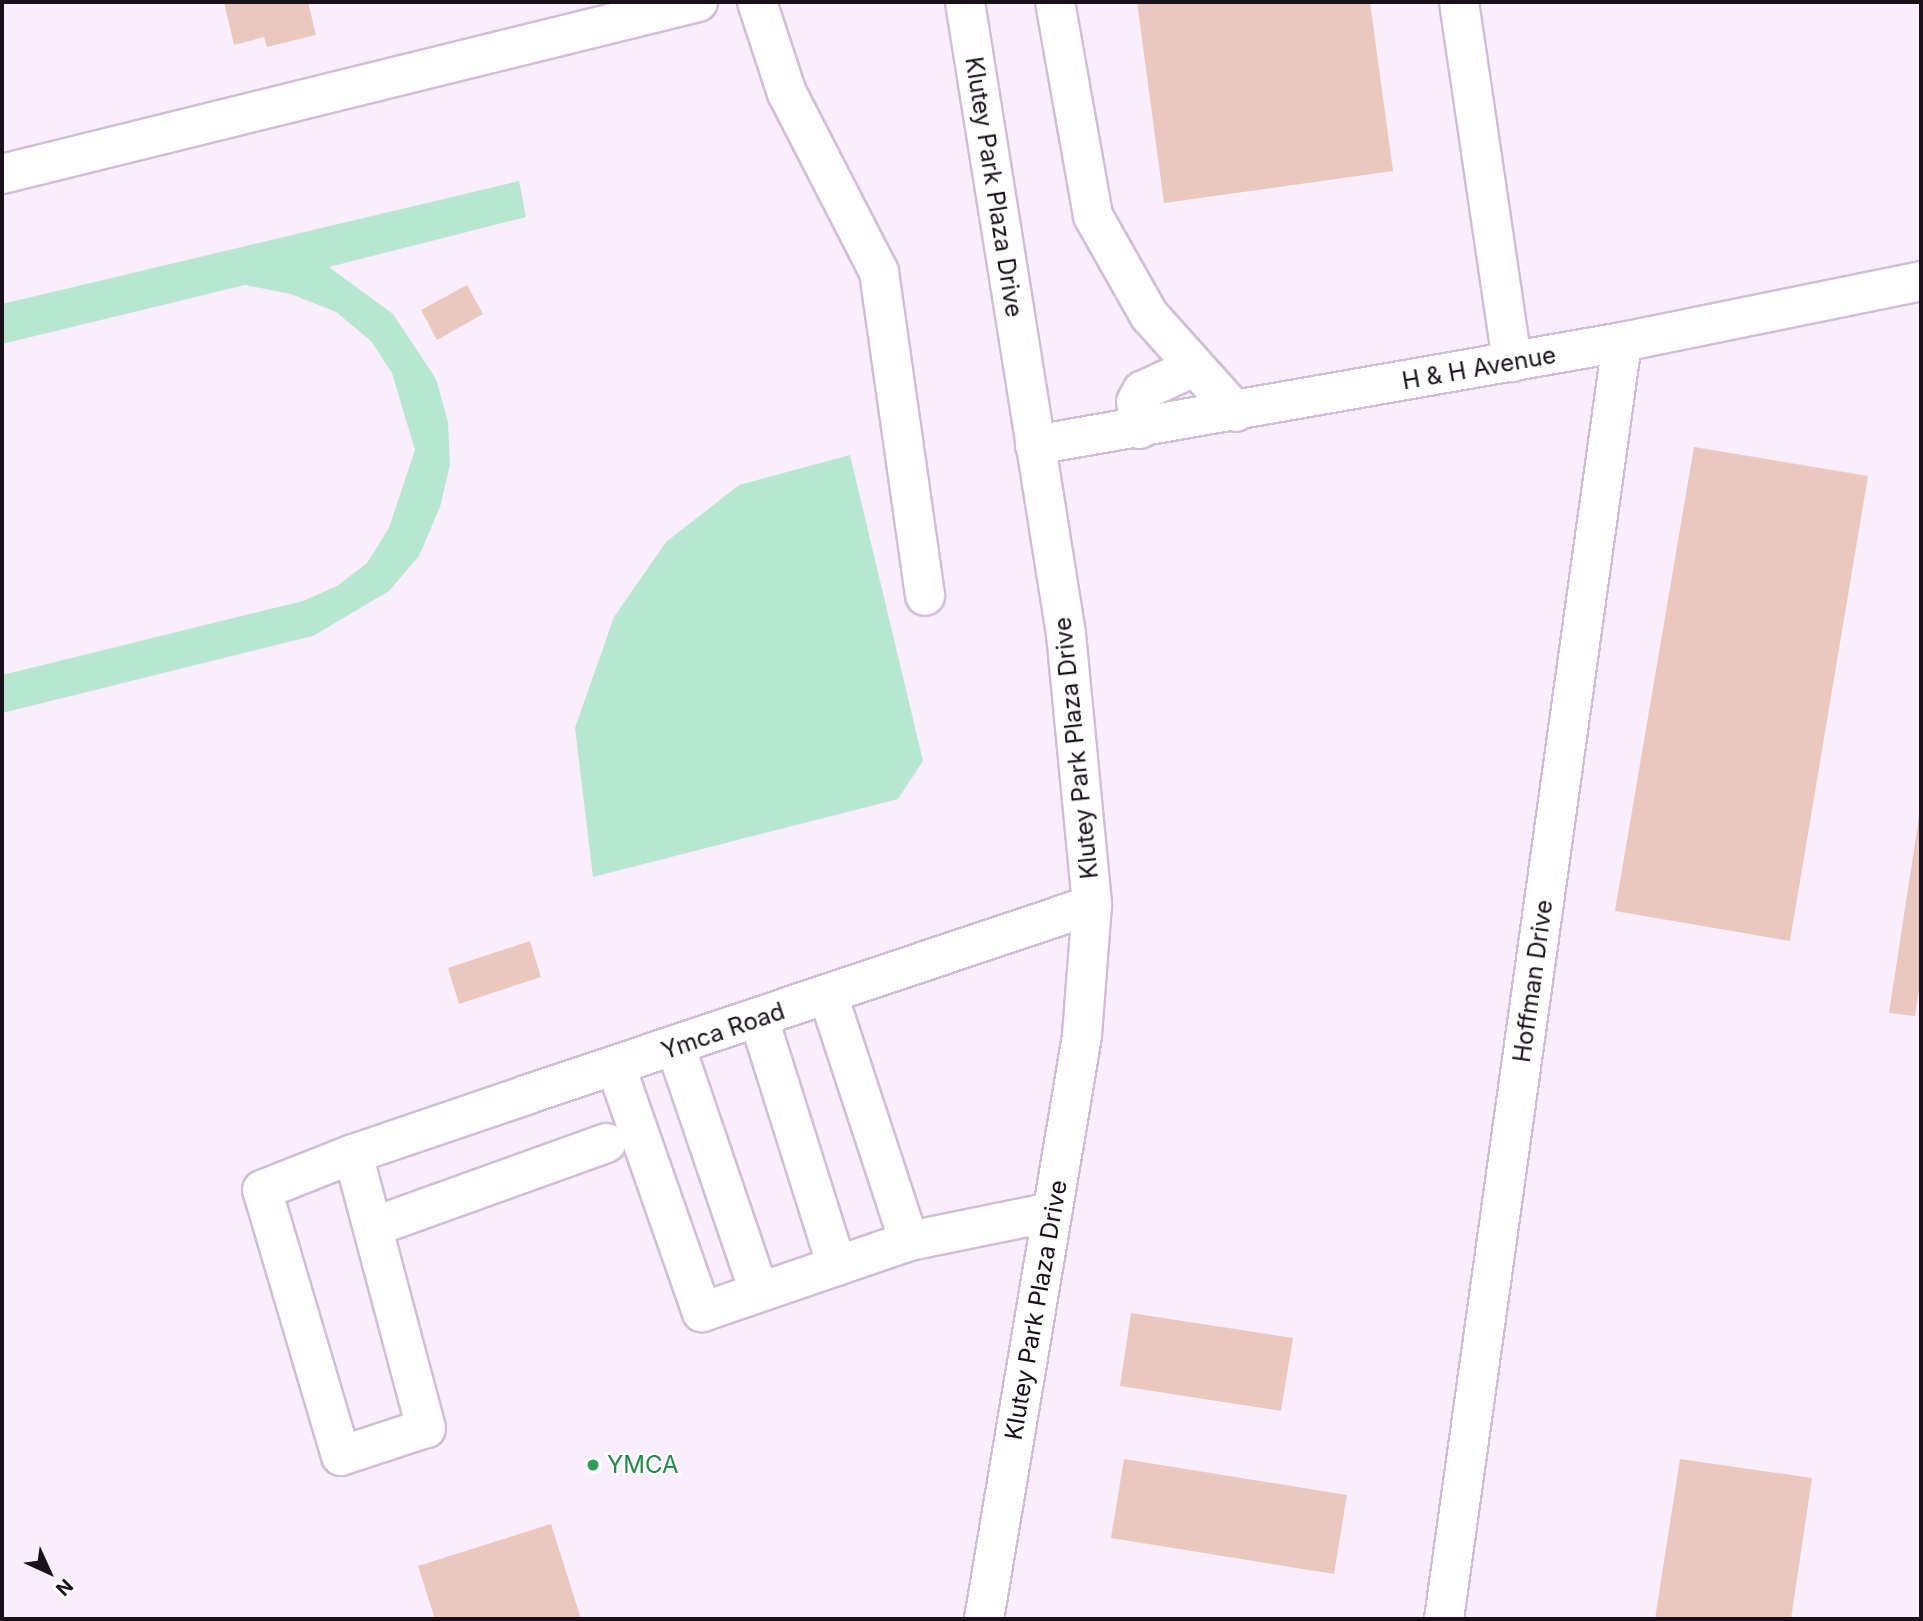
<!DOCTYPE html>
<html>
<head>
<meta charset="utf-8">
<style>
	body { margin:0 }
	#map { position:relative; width:1923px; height:1621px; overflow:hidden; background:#faedfd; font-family:Inter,sans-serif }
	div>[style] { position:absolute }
	.green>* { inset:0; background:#b8e7d0 }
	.building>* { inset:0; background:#ebc8be }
	.roads { filter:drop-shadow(2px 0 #d2bdd6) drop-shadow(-2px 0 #d2bdd6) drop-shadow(0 2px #d2bdd6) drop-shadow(0 -2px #d2bdd6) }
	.minor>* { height:38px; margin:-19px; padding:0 19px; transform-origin:19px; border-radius:19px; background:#fff }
	.dots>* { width:19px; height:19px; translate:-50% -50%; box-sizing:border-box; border:4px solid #fff; border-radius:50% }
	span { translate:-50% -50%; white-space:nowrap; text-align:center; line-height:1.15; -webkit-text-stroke:5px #fff; paint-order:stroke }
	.street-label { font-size:24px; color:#181119 }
	.leisure-label { font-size:24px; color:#27864d }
	.left { translate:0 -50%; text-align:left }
	.frame { position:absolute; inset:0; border:4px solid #181119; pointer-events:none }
	.north { position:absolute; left:14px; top:1537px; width:70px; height:70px; -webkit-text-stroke:5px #fff; paint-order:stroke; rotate:135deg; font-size:19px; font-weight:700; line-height:28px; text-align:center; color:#181119 }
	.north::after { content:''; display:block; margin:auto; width:24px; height:32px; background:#181119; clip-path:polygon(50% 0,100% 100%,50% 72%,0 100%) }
</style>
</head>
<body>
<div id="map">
	<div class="green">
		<i style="clip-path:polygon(519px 181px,526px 217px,329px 267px,393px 314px,436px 379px,448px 422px,450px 465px,440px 507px,419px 556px,389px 591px,313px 636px,2px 713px,2px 675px,303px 601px,337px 586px,367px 563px,389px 528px,415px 450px,392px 373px,371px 341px,336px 312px,291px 294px,245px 285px,2px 344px,2px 304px)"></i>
		<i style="clip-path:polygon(850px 455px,923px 761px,898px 799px,593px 877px,575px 728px,614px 617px,666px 542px,739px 485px)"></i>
	</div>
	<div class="building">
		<i style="clip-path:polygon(224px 2px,308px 2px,316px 35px,267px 47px,264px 37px,234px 45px)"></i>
		<i style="clip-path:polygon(1137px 2px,1370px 2px,1393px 171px,1164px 203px)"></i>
		<i style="clip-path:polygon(467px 285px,483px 314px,437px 340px,421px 310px)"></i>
		<i style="clip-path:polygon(1694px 447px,1868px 476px,1790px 941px,1615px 911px)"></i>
		<i style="clip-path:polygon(1920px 810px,1921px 976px,1915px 1016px,1889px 1013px)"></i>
		<i style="clip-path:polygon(530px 941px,541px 977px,459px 1004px,448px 968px)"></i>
		<i style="clip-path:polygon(1131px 1313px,1293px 1338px,1281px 1411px,1120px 1386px)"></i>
		<i style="clip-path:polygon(1124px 1459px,1347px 1495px,1334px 1574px,1111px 1538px)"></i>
		<i style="clip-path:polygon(1680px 1459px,1812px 1478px,1791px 1619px,1655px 1619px)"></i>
		<i style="clip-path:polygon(551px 1524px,581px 1619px,435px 1619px,418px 1566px)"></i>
	</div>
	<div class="roads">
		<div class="minor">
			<i style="left:757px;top:2px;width:96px;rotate:71.8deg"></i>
			<i style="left:787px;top:93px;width:201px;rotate:62.8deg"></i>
			<i style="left:879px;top:272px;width:327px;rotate:81.9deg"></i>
			<i style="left:965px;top:2px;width:640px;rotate:80.92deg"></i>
			<i style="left:1066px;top:634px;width:272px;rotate:84.5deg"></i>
			<i style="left:1092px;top:905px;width:131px;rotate:94.4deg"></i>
			<i style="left:1082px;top:1036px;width:591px;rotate:99.54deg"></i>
			<i style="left:1055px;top:2px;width:217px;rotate:79.9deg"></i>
			<i style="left:1093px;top:216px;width:114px;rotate:60.5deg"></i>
			<i style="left:1149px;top:315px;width:130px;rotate:48.1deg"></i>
			<i style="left:1459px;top:2px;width:364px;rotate:81.6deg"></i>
			<i style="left:2px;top:174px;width:717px;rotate:-13.88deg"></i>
			<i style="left:1140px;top:429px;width:27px;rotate:-98deg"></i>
			<i style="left:1136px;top:402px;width:13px;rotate:-61deg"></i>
			<i style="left:1142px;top:391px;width:57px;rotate:-24.8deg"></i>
			<i style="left:1035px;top:445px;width:596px;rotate:-9.95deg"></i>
			<i style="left:1622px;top:342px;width:305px;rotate:-11.5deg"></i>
			<i style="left:828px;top:995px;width:259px;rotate:71.8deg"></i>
			<i style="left:909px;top:1241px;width:146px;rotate:-11.5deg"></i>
			<i style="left:759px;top:1019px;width:259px;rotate:72.5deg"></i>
			<i style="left:676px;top:1048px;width:258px;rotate:71.2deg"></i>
			<i style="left:616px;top:1067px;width:260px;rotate:70.7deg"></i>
			<i style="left:702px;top:1312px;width:219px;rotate:-18.9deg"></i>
			<i style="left:353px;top:1154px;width:284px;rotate:75.1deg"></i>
			<i style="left:426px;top:1428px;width:89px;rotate:161.8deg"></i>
			<i style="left:341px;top:1456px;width:277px;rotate:-106.5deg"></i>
			<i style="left:262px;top:1190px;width:98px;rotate:-21.6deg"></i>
			<i style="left:353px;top:1154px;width:183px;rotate:-18.8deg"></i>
			<i style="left:526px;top:1095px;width:597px;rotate:-18.56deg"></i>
			<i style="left:373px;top:1227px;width:248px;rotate:-19.8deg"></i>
			<i style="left:1444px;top:1619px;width:1289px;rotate:-82.06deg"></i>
		</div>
	</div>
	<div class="dots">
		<i style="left:593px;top:1465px;background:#2e9e5b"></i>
	</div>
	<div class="street-label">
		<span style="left:994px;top:187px;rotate:81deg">Klutey Park Plaza Drive</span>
		<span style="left:1479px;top:368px;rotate:-10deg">H &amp; H Avenue</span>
		<span style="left:1076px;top:748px;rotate:-96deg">Klutey Park Plaza Drive</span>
		<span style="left:1533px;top:981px;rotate:-82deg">Hoffman Drive</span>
		<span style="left:723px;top:1031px;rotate:-19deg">Ymca Road</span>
		<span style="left:1036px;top:1310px;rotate:-80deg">Klutey Park Plaza Drive</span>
	</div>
	<div class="leisure-label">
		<span class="left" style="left:607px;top:1465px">YMCA</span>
	</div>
	<div class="frame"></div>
	<div class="north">N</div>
</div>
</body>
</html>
